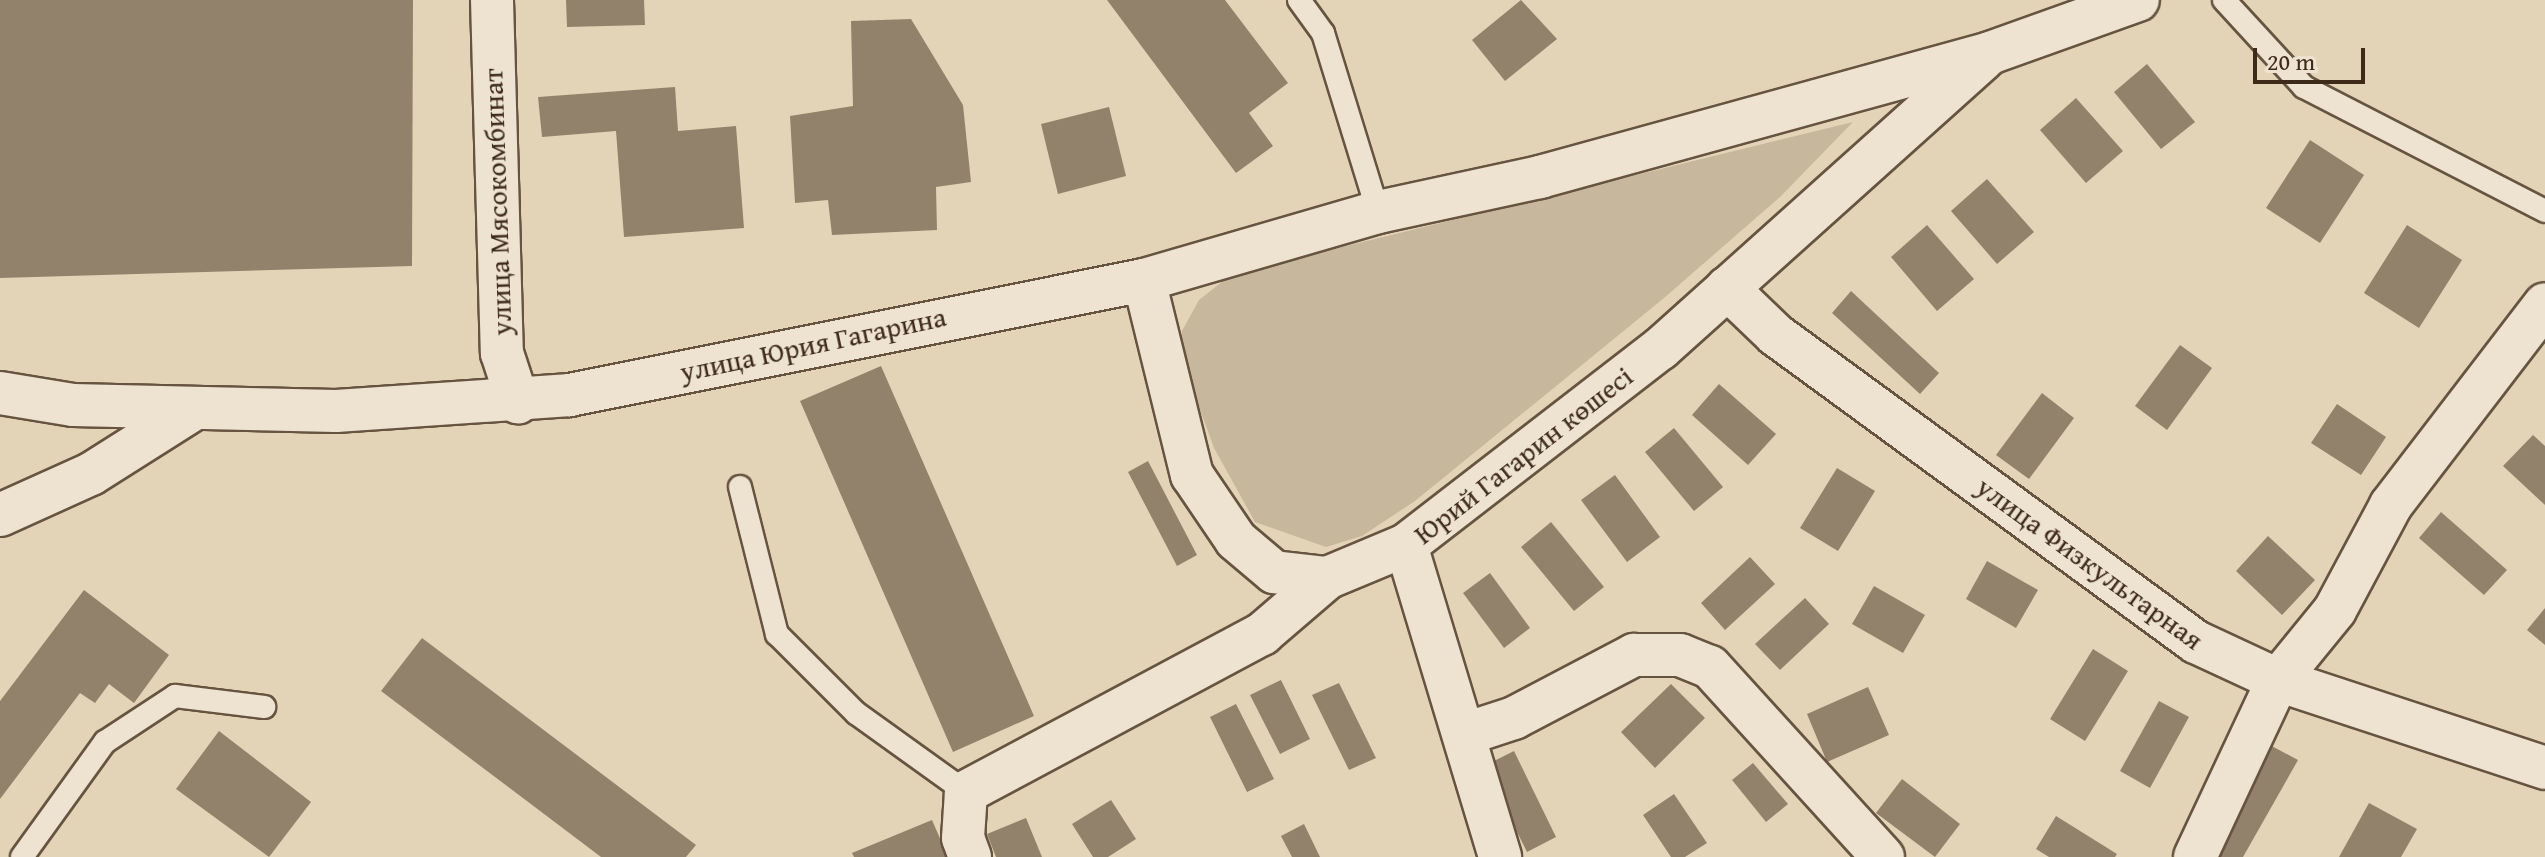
<!DOCTYPE html>
<html>
<head>
<meta charset="utf-8">
<style>
	body { margin:0 }
	#map { position:relative; width:2545px; height:857px; overflow:hidden; background:#e3d4b7; font-family:"Gentium Book Plus",serif }
	div>[style] { position:absolute }
	.green>* { inset:0; background:#c7b79c }
	.building>* { inset:0; background:#93826b }
	.roads { filter:drop-shadow(2px 0 #665440) drop-shadow(-2px 0 #665440) drop-shadow(0 2px #665440) drop-shadow(0 -2px #665440) }
	.lane>* { height:22px; margin:-11px; padding:0 11px; transform-origin:11px; border-radius:11px; background:#ede3d0 }
	.street>* { height:42px; margin:-21px; padding:0 21px; transform-origin:21px; border-radius:21px; background:#ede3d0 }
	span { translate:-50% -50%; white-space:nowrap; text-align:center; line-height:1.15; -webkit-text-stroke:6px #ede3d0; paint-order:stroke }
	.street-label { font-size:28px; color:#3d2a18 }
	.scale { position:absolute; left:2253px; top:48px; width:112px; height:36px; box-sizing:border-box; border:4px solid #3d2a18; border-top:0; padding-left:10px; font-size:24px; line-height:28px; white-space:nowrap; color:#3d2a18; -webkit-text-stroke:6px #ede3d0; paint-order:stroke }
</style>
</head>
<body>
<div id="map">
	<div class="green">
		<i style="clip-path:polygon(1853px 122px,1780px 197px,1664px 298px,1415px 501px,1362px 536px,1326px 547px,1255px 522px,1214px 448px,1180px 354px,1182px 331px,1199px 300px,1232px 274px)"></i>
	</div>
	<div class="building">
		<i style="clip-path:polygon(0 0,413px 0,412px 266px,0 278px)"></i>
		<i style="clip-path:polygon(566px 0,644px 0,645px 25px,567px 27px)"></i>
		<i style="clip-path:polygon(1107px 0,1225px 0,1288px 83px,1249px 113px,1273px 146px,1236px 173px)"></i>
		<i style="clip-path:polygon(1521px 0,1557px 39px,1505px 81px,1472px 40px)"></i>
		<i style="clip-path:polygon(911px 19px,963px 105px,971px 182px,936px 187px,937px 230px,832px 235px,828px 200px,795px 203px,790px 116px,853px 106px,851px 21px)"></i>
		<i style="clip-path:polygon(2147px 64px,2195px 122px,2161px 149px,2114px 92px)"></i>
		<i style="clip-path:polygon(675px 87px,678px 131px,736px 126px,744px 228px,624px 237px,616px 131px,542px 137px,538px 97px)"></i>
		<i style="clip-path:polygon(2076px 98px,2123px 151px,2086px 183px,2040px 130px)"></i>
		<i style="clip-path:polygon(1109px 107px,1126px 176px,1058px 194px,1041px 124px)"></i>
		<i style="clip-path:polygon(2310px 140px,2364px 175px,2320px 243px,2266px 208px)"></i>
		<i style="clip-path:polygon(1987px 179px,2034px 232px,1997px 264px,1951px 211px)"></i>
		<i style="clip-path:polygon(1927px 225px,1974px 279px,1937px 311px,1891px 257px)"></i>
		<i style="clip-path:polygon(2407px 225px,2462px 260px,2419px 328px,2364px 293px)"></i>
		<i style="clip-path:polygon(1851px 291px,1939px 373px,1920px 394px,1832px 313px)"></i>
		<i style="clip-path:polygon(2180px 345px,2212px 368px,2167px 430px,2135px 406px)"></i>
		<i style="clip-path:polygon(881px 366px,1034px 716px,953px 752px,800px 401px)"></i>
		<i style="clip-path:polygon(1719px 384px,1776px 434px,1748px 465px,1692px 415px)"></i>
		<i style="clip-path:polygon(2042px 393px,2074px 418px,2029px 479px,1996px 455px)"></i>
		<i style="clip-path:polygon(2337px 404px,2386px 437px,2361px 475px,2311px 443px)"></i>
		<i style="clip-path:polygon(1674px 428px,1723px 487px,1694px 511px,1645px 452px)"></i>
		<i style="clip-path:polygon(2533px 435px,2545px 446px,2545px 505px,2503px 466px)"></i>
		<i style="clip-path:polygon(1148px 461px,1197px 555px,1177px 566px,1128px 472px)"></i>
		<i style="clip-path:polygon(1837px 468px,1875px 491px,1838px 551px,1800px 528px)"></i>
		<i style="clip-path:polygon(1615px 475px,1660px 537px,1627px 562px,1581px 500px)"></i>
		<i style="clip-path:polygon(2441px 512px,2507px 570px,2484px 595px,2419px 538px)"></i>
		<i style="clip-path:polygon(1551px 522px,1604px 587px,1574px 611px,1521px 547px)"></i>
		<i style="clip-path:polygon(2268px 536px,2315px 580px,2282px 615px,2236px 571px)"></i>
		<i style="clip-path:polygon(1750px 557px,1775px 584px,1725px 630px,1701px 603px)"></i>
		<i style="clip-path:polygon(1987px 561px,2038px 590px,2016px 628px,1966px 599px)"></i>
		<i style="clip-path:polygon(1490px 573px,1530px 628px,1504px 648px,1463px 593px)"></i>
		<i style="clip-path:polygon(1874px 586px,1925px 615px,1903px 653px,1852px 624px)"></i>
		<i style="clip-path:polygon(84px 590px,169px 655px,134px 703px,109px 684px,95px 703px,80px 693px,0 799px,0 701px)"></i>
		<i style="clip-path:polygon(1805px 598px,1829px 624px,1780px 670px,1755px 644px)"></i>
		<i style="clip-path:polygon(2545px 608px,2545px 645px,2527px 630px)"></i>
		<i style="clip-path:polygon(422px 638px,696px 845px,686px 857px,601px 857px,381px 691px)"></i>
		<i style="clip-path:polygon(2093px 649px,2128px 671px,2085px 741px,2050px 719px)"></i>
		<i style="clip-path:polygon(1281px 680px,1310px 739px,1280px 754px,1250px 695px)"></i>
		<i style="clip-path:polygon(1339px 683px,1376px 758px,1349px 770px,1312px 695px)"></i>
		<i style="clip-path:polygon(1671px 684px,1705px 718px,1655px 768px,1621px 732px)"></i>
		<i style="clip-path:polygon(1868px 687px,1889px 735px,1827px 762px,1807px 714px)"></i>
		<i style="clip-path:polygon(2159px 701px,2189px 717px,2150px 788px,2120px 771px)"></i>
		<i style="clip-path:polygon(1236px 704px,1274px 779px,1247px 792px,1210px 717px)"></i>
		<i style="clip-path:polygon(219px 731px,311px 802px,269px 857px,176px 789px)"></i>
		<i style="clip-path:polygon(2268px 744px,2298px 760px,2243px 857px,2204px 857px)"></i>
		<i style="clip-path:polygon(1514px 751px,1556px 837px,1527px 852px,1484px 766px)"></i>
		<i style="clip-path:polygon(1753px 763px,1788px 804px,1766px 822px,1732px 780px)"></i>
		<i style="clip-path:polygon(1902px 779px,1960px 824px,1935px 857px,1876px 813px)"></i>
		<i style="clip-path:polygon(1674px 794px,1707px 843px,1685px 857px,1671px 857px,1643px 815px)"></i>
		<i style="clip-path:polygon(1111px 800px,1136px 839px,1108px 857px,1093px 857px,1072px 824px)"></i>
		<i style="clip-path:polygon(2369px 803px,2417px 829px,2401px 857px,2339px 857px)"></i>
		<i style="clip-path:polygon(2056px 816px,2117px 854px,2115px 857px,2049px 857px,2036px 849px)"></i>
		<i style="clip-path:polygon(1026px 818px,1042px 857px,996px 857px,987px 834px)"></i>
		<i style="clip-path:polygon(932px 820px,948px 857px,854px 857px,852px 853px)"></i>
		<i style="clip-path:polygon(1304px 824px,1320px 857px,1292px 857px,1281px 836px)"></i>
	</div>
	<div class="roads">
		<div class="lane">
			<i style="left:1299px;top:0;width:41px;rotate:54deg"></i>
			<i style="left:1323px;top:33px;width:187px;rotate:72.9deg"></i>
			<i style="left:2224px;top:0;width:118px;rotate:47.4deg"></i>
			<i style="left:2304px;top:87px;width:271px;rotate:27.2deg"></i>
			<i style="left:740px;top:487px;width:152px;rotate:75.9deg"></i>
			<i style="left:777px;top:634px;width:112px;rotate:45deg"></i>
			<i style="left:856px;top:713px;width:135px;rotate:35.7deg"></i>
			<i style="left:22px;top:857px;width:142px;rotate:-54.2deg"></i>
			<i style="left:105px;top:742px;width:84px;rotate:-33.3deg"></i>
			<i style="left:175px;top:696px;width:90px;rotate:7deg"></i>
		</div>
		<div class="street">
			<i style="left:492px;top:0;width:353px;rotate:88.4deg"></i>
			<i style="left:502px;top:353px;width:52px;rotate:71.9deg"></i>
			<i style="left:1144px;top:280px;width:201px;rotate:76.2deg"></i>
			<i style="left:1192px;top:475px;width:78px;rotate:55.9deg"></i>
			<i style="left:1236px;top:540px;width:50px;rotate:40.1deg"></i>
			<i style="left:1274px;top:572px;width:53px;rotate:6.5deg"></i>
			<i style="left:1327px;top:578px;width:86px;rotate:-22.7deg"></i>
			<i style="left:1406px;top:545px;width:321px;rotate:-37.7deg"></i>
			<i style="left:1660px;top:349px;width:434px;rotate:-41.9deg"></i>
			<i style="left:1727px;top:288px;width:68px;rotate:43.8deg"></i>
			<i style="left:1776px;top:335px;width:520px;rotate:36.17deg"></i>
			<i style="left:2196px;top:642px;width:90px;rotate:24.9deg"></i>
			<i style="left:2278px;top:680px;width:281px;rotate:18.2deg"></i>
			<i style="left:0;top:393px;width:74px;rotate:9.3deg"></i>
			<i style="left:73px;top:405px;width:263px;rotate:1.3deg"></i>
			<i style="left:336px;top:411px;width:235px;rotate:-3.9deg"></i>
			<i style="left:570px;top:395px;width:585px;rotate:-11.33deg"></i>
			<i style="left:1144px;top:280px;width:244px;rotate:-16.2deg"></i>
			<i style="left:1378px;top:212px;width:166px;rotate:-12.2deg"></i>
			<i style="left:1540px;top:177px;width:467px;rotate:-15.4deg"></i>
			<i style="left:1990px;top:53px;width:157px;rotate:-19.7deg"></i>
			<i style="left:0;top:515px;width:100px;rotate:-24.3deg"></i>
			<i style="left:91px;top:474px;width:122px;rotate:-32.3deg"></i>
			<i style="left:1406px;top:545px;width:326px;rotate:73.2deg"></i>
			<i style="left:1465px;top:734px;width:52px;rotate:-18.1deg"></i>
			<i style="left:1514px;top:718px;width:136px;rotate:-27.7deg"></i>
			<i style="left:1634px;top:655px;width:46px"></i>
			<i style="left:1680px;top:655px;width:32px;rotate:22deg"></i>
			<i style="left:1710px;top:667px;width:257px;rotate:47.7deg"></i>
			<i style="left:970px;top:857px;width:20px;rotate:-110deg"></i>
			<i style="left:963px;top:838px;width:46px;rotate:-86.3deg"></i>
			<i style="left:966px;top:792px;width:336px;rotate:-28.1deg"></i>
			<i style="left:1262px;top:634px;width:86px;rotate:-40.7deg"></i>
			<i style="left:2195px;top:857px;width:195px;rotate:-64.9deg"></i>
			<i style="left:2278px;top:680px;width:90px;rotate:-50.8deg"></i>
			<i style="left:2335px;top:610px;width:119px;rotate:-61.9deg"></i>
			<i style="left:2391px;top:505px;width:253px;rotate:-52.5deg"></i>
		</div>
	</div>
	<div class="street-label">
		<span style="left:497px;top:202px;rotate:-92deg">улица Мясокомбинат</span>
		<span style="left:813px;top:344px;rotate:-12deg">улица Юрия Гагарина</span>
		<span style="left:1523px;top:455px;rotate:-38deg">Юрий Гагарин көшесі</span>
		<span style="left:2090px;top:563px;rotate:36deg">улица Физкультарная</span>
	</div>
	<div class="scale">20 m</div>
</div>
</body>
</html>
